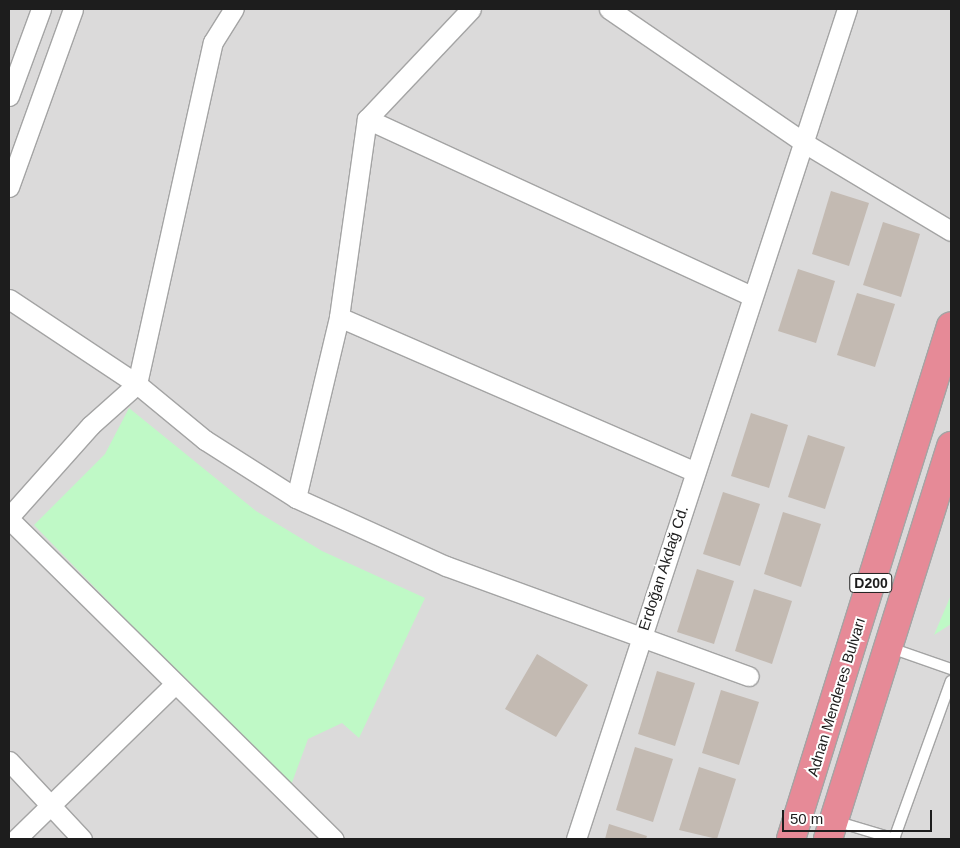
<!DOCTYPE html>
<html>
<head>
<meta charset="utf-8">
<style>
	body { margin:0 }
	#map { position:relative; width:960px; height:848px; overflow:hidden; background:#eeebe3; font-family:Arial,sans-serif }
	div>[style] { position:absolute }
	.residential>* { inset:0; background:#dbdada }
	.park>* { inset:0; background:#bff9c6 }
	.building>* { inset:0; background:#c3bab2 }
	.roads { filter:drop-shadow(1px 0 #a4a4a4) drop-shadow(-1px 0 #a4a4a4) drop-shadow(0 1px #a4a4a4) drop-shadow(0 -1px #a4a4a4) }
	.lane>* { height:10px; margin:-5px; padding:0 5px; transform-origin:5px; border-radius:5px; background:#fff }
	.street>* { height:19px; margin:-9.5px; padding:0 9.5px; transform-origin:9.5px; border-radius:9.5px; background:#fff }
	.highway>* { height:28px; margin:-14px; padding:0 14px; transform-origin:14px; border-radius:14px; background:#e68a97 }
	span { translate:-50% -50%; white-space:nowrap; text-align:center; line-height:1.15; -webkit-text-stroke:4px #fff; paint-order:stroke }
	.shield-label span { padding:1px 4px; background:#fff; border:1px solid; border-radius:4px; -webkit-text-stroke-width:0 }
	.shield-label { font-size:14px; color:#1d1d1d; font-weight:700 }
	.street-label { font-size:15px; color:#1d1d1d }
	.frame { position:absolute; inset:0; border:10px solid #1d1d1d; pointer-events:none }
	.scale { position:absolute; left:782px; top:810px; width:150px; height:22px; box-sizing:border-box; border:2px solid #1d1d1d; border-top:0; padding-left:6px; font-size:15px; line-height:18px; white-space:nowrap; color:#1d1d1d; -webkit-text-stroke:4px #fff; paint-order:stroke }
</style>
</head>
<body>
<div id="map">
	<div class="residential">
		<i style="clip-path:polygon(9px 9px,951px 9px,951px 839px,9px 839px)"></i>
	</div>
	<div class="park">
		<i style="clip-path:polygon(129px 408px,256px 511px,322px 551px,425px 598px,359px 738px,342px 723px,308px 739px,290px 788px,34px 525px,105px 454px)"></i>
		<i style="clip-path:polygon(951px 595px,951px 624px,934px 635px)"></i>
	</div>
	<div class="building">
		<i style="clip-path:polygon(831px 191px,869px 203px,849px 266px,812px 254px)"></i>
		<i style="clip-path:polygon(883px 222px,920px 234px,901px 297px,863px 285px)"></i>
		<i style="clip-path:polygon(798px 269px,835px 281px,816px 343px,778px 331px)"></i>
		<i style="clip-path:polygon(857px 293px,895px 304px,875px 367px,837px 355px)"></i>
		<i style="clip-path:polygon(751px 413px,788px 425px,769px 488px,731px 476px)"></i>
		<i style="clip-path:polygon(808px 435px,845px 447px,825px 509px,788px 497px)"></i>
		<i style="clip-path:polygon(723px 492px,760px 504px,740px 566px,703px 554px)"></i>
		<i style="clip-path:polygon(783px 512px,821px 524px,801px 587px,764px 574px)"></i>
		<i style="clip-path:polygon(697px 569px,734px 581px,714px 644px,677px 632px)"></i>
		<i style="clip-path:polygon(754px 589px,792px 601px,772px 664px,735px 651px)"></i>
		<i style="clip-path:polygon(537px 654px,588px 685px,556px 737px,505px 709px)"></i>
		<i style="clip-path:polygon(657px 671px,695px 683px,675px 746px,638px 734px)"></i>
		<i style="clip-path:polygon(721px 690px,759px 702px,739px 765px,702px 753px)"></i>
		<i style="clip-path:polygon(635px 747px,673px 759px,653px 822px,616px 810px)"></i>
		<i style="clip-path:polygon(699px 767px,736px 779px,717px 839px,679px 830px)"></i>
		<i style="clip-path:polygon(609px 824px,647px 836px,646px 839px,605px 839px)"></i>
	</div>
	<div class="roads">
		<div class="lane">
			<i style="left:888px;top:647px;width:67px;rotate:19.2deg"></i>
			<i style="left:835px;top:821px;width:63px;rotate:16.7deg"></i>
			<i style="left:894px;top:839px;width:168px;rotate:-70.2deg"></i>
		</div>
		<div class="street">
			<i style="left:609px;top:9px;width:239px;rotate:34.4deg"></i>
			<i style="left:806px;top:144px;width:169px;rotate:31deg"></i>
			<i style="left:9px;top:96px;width:93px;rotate:-69.8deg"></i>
			<i style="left:367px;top:119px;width:151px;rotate:-46.6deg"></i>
			<i style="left:9px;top:187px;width:189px;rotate:-70.2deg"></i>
			<i style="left:9px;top:299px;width:154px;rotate:33.6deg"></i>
			<i style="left:137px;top:384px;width:88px;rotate:39.5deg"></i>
			<i style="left:205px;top:440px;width:108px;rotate:32.5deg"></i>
			<i style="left:296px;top:498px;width:165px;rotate:24.4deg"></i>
			<i style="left:446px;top:566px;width:322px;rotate:20deg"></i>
			<i style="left:339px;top:317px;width:387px;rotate:23.5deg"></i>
			<i style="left:296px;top:498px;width:186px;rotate:-76.6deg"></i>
			<i style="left:339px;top:317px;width:200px;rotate:-82deg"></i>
			<i style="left:367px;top:119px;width:423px;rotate:24.7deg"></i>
			<i style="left:9px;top:517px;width:123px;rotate:-48.3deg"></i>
			<i style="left:91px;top:425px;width:62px;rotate:-41.7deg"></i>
			<i style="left:137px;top:384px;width:350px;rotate:-77.5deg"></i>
			<i style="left:213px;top:42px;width:39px;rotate:-58deg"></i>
			<i style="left:9px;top:519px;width:456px;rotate:44.6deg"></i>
			<i style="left:9px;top:761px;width:107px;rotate:46.9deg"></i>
			<i style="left:16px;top:839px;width:221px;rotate:-44.3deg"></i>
			<i style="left:576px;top:839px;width:873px;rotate:-71.92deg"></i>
		</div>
		<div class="highway">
			<i style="left:791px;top:839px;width:537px;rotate:-72.68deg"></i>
			<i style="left:828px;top:839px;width:412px;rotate:-72.6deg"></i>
		</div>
	</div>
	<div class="shield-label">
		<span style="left:871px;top:583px">D200</span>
	</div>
	<div class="street-label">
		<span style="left:663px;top:568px;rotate:-72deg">Erdoğan Akdağ Cd.</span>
		<span style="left:836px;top:697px;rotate:-73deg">Adnan Menderes Bulvarı</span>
	</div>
	<div class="frame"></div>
	<div class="scale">50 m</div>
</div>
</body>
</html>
